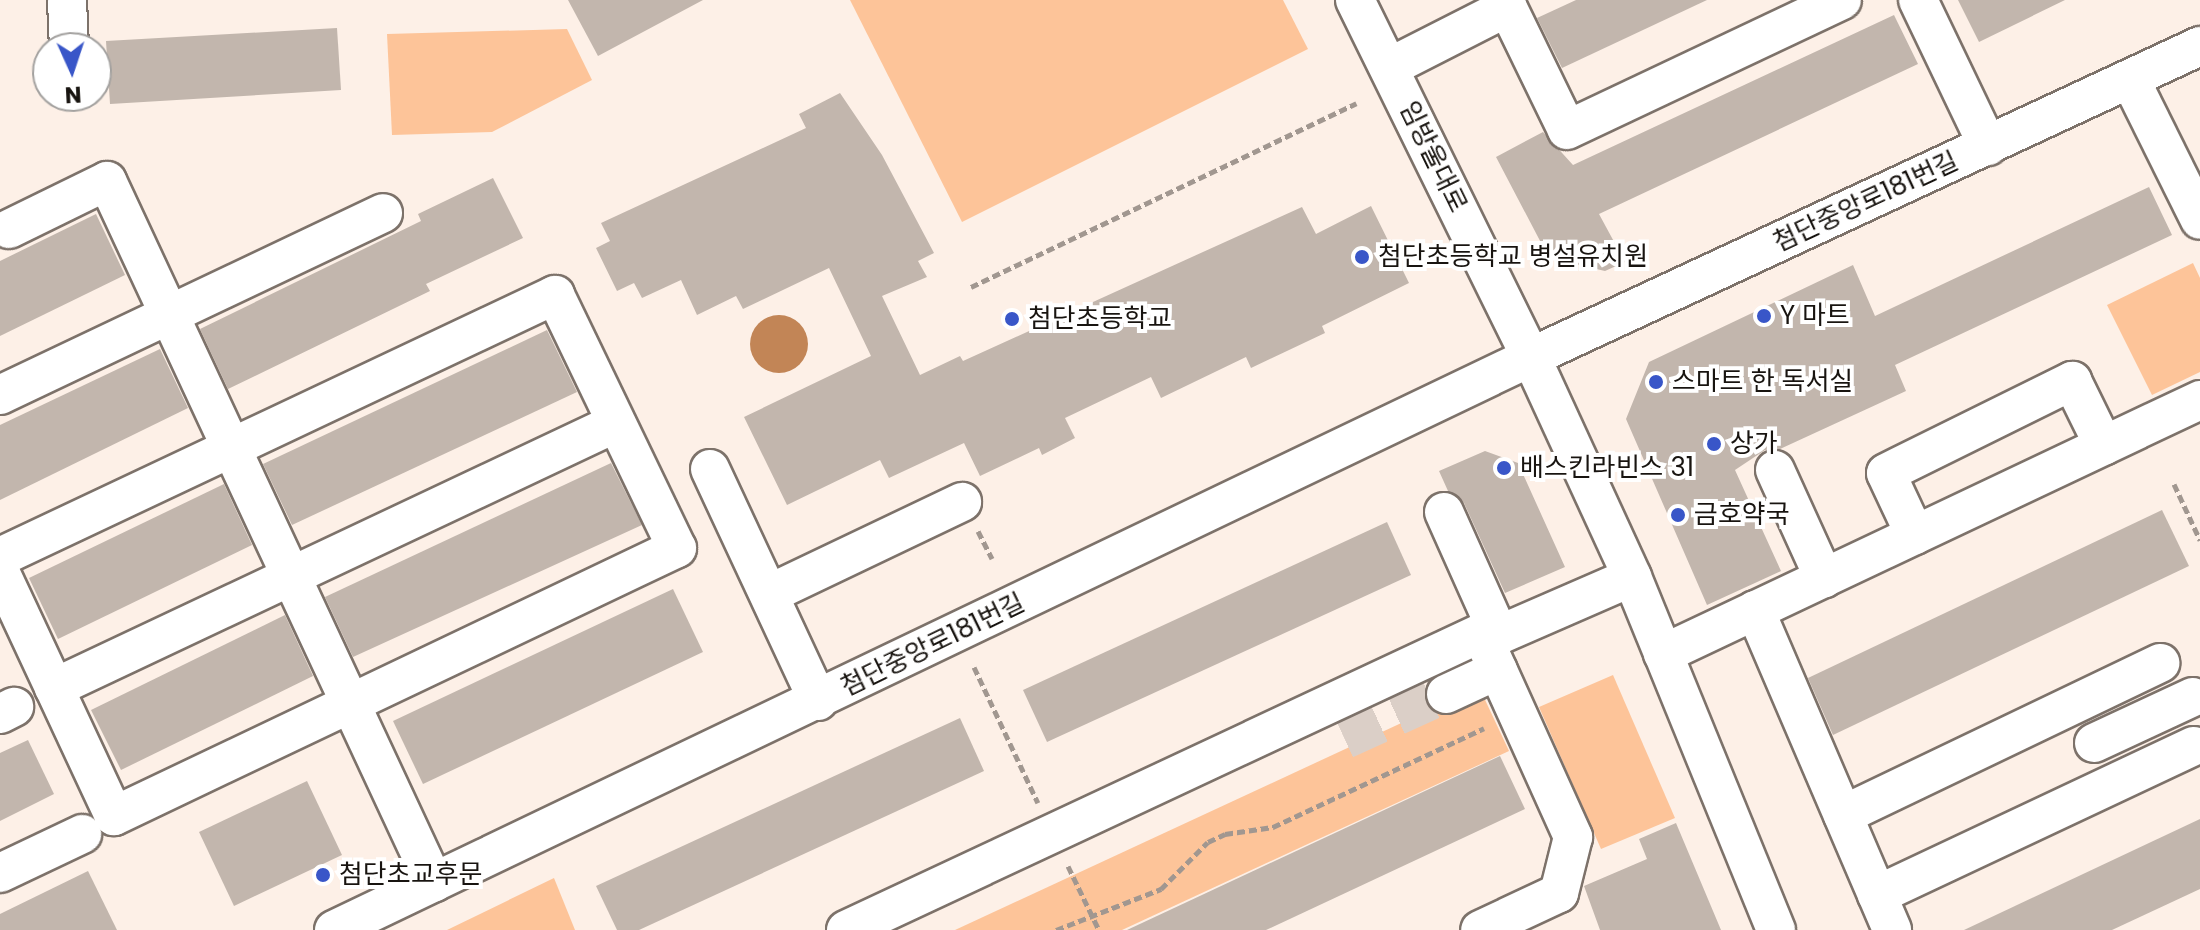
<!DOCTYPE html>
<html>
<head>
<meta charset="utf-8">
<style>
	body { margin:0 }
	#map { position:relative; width:2200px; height:930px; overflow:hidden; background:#fdf0e7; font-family:Poppins,"Noto Sans KR",sans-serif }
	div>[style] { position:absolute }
	.green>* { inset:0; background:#fdc499 }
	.water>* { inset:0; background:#c28556 }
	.round { border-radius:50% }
	.building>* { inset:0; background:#c2b6ad }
	.minor-tunnel>* { height:38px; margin-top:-19px; transform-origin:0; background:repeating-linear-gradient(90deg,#dbcfc7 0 38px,transparent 0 57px) }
	.path>* { height:5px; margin-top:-2.5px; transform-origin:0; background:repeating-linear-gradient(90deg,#a19790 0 8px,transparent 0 12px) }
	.roads { filter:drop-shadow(2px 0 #7d726a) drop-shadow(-2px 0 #7d726a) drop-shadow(0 2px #7d726a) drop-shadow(0 -2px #7d726a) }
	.minor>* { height:38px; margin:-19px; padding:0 19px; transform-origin:19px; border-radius:19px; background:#fff }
	.dots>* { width:22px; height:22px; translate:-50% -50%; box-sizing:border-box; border:4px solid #fff; border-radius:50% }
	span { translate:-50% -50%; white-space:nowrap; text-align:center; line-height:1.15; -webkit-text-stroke:8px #fff; paint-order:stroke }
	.street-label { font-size:26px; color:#181410 }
	.poi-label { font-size:26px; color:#181410 }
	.left { translate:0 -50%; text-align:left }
	.north { position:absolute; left:32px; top:32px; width:80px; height:80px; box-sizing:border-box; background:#fff; border:2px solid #a3a19f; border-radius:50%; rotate:177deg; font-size:22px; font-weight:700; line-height:32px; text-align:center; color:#181410 }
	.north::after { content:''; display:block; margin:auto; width:28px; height:36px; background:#3956c8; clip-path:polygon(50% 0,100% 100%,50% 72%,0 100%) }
</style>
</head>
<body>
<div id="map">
	<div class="green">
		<i style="clip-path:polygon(850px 0,1283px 0,1308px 49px,962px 222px)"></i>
		<i style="clip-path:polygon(567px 29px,592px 80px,492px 132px,392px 135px,387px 34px)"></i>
		<i style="clip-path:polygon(2193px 263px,2200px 278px,2200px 372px,2152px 395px,2107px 305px)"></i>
		<i style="clip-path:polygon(1613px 675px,1675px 818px,1601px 849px,1539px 707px)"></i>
		<i style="clip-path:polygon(1479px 687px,1509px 751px,1122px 930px,955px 930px)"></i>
		<i style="clip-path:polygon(554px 878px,575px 930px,447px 930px)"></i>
	</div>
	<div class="water">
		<i class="round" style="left:750px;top:315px;width:58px;height:58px"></i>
	</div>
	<div class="building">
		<i style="clip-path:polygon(568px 0,703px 0,598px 56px)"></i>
		<i style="clip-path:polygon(1576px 0,1707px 0,1562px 68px,1537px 18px)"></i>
		<i style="clip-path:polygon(1958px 0,2065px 0,1979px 42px)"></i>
		<i style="clip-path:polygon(1894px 15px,1918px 64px,1599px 214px,1625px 262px,1605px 271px,1549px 258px,1496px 157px,1543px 132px,1573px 165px)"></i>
		<i style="clip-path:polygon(337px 28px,341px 90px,110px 104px,106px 41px)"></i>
		<i style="clip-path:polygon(840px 93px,882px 155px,934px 253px,918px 261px,927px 277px,882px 296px,920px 375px,960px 356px,963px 361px,1302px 207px,1316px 234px,1371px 206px,1409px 283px,1322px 326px,1325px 333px,1251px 368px,1246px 357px,1161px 398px,1151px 377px,1065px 418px,1075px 438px,1042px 455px,1039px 448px,980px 476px,964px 443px,889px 478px,880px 460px,787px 505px,744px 417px,871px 356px,829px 268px,743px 309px,736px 296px,697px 315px,681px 280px,642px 298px,634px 283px,617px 291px,596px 248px,610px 241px,601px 223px,806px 128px,799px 114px)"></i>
		<i style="clip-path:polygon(493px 178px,523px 238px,426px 284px,430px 291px,228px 389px,200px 329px,421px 221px,418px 214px)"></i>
		<i style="clip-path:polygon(2149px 187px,2172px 235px,1895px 365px,1906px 391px,1780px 449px,1765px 450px,1735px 470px,1781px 571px,1707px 605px,1626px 419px,1649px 362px,1853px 265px,1875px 316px)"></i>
		<i style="clip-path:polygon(96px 214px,125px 275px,0 336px,0 261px)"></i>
		<i style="clip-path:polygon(547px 330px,577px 392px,292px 525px,263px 464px)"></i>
		<i style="clip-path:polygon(160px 349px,188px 408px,0 500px,0 425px)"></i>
		<i style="clip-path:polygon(1485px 451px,1518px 463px,1565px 567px,1505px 593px,1464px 503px,1448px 491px,1439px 471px)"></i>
		<i style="clip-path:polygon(611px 463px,642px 525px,353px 657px,325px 597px)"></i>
		<i style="clip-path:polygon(224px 484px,252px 545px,58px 639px,29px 578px)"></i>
		<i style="clip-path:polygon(2162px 510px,2189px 566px,1833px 735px,1808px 678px)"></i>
		<i style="clip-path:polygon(1387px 522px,1411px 575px,1047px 742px,1023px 690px)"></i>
		<i style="clip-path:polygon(673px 589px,703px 652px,423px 784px,393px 721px)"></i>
		<i style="clip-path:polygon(285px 615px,313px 676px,121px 770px,91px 710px)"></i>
		<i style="clip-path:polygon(960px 718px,984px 771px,639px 930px,617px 930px,596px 886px)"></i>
		<i style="clip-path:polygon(28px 740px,54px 794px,0 821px,0 753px)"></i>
		<i style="clip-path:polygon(1500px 756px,1525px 809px,1266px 930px,1127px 930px)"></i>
		<i style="clip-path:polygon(307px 781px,342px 855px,234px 906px,199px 832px)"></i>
		<i style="clip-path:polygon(2200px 819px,2200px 889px,2112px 930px,1964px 930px)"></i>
		<i style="clip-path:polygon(1676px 823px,1721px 930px,1600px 930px,1584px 886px,1647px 859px,1639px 839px)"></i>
		<i style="clip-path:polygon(88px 871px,117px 930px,0 930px,0 914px)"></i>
	</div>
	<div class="minor-tunnel">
		<i style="left:1345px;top:740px;width:111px;rotate:-24.5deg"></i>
	</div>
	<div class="path">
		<i style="left:971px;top:287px;width:427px;rotate:-25.5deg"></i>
		<i style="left:2174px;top:484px;width:62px;rotate:65.1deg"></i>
		<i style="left:978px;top:531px;width:31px;rotate:63deg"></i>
		<i style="left:974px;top:667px;width:150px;rotate:64.8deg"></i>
		<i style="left:1068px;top:866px;width:71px;rotate:64.2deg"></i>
		<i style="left:1056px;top:930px;width:113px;rotate:-21.3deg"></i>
		<i style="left:1161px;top:889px;width:66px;rotate:-45deg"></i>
		<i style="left:1208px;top:842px;width:19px;rotate:-25deg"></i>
		<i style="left:1225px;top:834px;width:49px;rotate:-8.3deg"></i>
		<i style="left:1273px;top:827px;width:233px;rotate:-25.1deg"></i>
	</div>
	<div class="roads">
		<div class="minor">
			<i style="left:67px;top:0;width:48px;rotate:87.6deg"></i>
			<i style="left:1355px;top:0;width:398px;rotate:63.8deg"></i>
			<i style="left:1531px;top:357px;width:242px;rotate:65.3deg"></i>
			<i style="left:1632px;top:577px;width:381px;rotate:67.8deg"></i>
			<i style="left:1504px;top:0;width:144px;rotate:64.1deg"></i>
			<i style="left:1567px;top:130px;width:304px;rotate:-25.3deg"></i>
			<i style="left:1918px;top:0;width:162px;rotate:64.4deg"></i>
			<i style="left:1390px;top:67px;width:132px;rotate:-27deg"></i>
			<i style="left:2130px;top:79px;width:157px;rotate:63.6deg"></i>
			<i style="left:9px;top:229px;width:109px;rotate:-26.1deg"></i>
			<i style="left:107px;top:181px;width:774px;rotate:65.02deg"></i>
			<i style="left:0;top:395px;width:424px;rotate:-25.4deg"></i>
			<i style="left:710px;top:469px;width:256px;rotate:65deg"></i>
			<i style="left:1775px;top:470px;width:119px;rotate:65.6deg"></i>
			<i style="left:1444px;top:512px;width:135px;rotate:65.9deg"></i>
			<i style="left:1915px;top:535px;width:68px;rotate:-115.1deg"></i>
			<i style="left:1886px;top:473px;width:208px;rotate:-26.3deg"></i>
			<i style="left:2072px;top:381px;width:72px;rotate:63.8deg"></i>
			<i style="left:0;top:557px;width:614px;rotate:-25.27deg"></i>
			<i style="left:555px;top:295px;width:281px;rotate:64.3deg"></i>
			<i style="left:677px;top:548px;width:624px;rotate:154.54deg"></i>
			<i style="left:114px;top:816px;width:269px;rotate:-115deg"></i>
			<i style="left:769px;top:594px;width:214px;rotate:-25.5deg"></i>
			<i style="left:1755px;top:610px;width:348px;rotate:66.8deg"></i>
			<i style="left:1485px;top:641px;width:160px;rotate:-23.5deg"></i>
			<i style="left:1663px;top:654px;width:594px;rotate:-25.31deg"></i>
			<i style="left:54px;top:688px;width:621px;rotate:-25.25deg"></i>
			<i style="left:1446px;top:694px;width:57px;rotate:-24.8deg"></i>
			<i style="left:0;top:714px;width:16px;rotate:-27deg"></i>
			<i style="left:2094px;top:743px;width:109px;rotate:-24.9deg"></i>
			<i style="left:1843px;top:815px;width:352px;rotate:-25.6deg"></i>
			<i style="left:0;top:873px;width:91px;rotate:-25.4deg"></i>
			<i style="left:1877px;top:895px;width:350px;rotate:-25.2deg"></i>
			<i style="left:334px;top:930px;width:1327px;rotate:-25.58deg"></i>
			<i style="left:1531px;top:357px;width:738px;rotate:-24.93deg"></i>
			<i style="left:846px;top:930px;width:701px;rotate:-25.07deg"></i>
			<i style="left:1481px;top:633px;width:224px;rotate:65.7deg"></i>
			<i style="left:1573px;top:837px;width:58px;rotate:104deg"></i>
			<i style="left:1559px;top:893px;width:87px;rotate:154.9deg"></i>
		</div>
	</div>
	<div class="dots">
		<i style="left:1362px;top:257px;background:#3956c8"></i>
		<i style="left:1764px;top:316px;background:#3956c8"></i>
		<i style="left:1012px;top:319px;background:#3956c8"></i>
		<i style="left:1656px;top:382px;background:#3956c8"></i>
		<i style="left:1714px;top:444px;background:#3956c8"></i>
		<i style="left:1504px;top:468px;background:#3956c8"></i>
		<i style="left:1678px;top:515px;background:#3956c8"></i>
		<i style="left:323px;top:875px;background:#3956c8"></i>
	</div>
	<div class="street-label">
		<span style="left:1433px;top:157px;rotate:64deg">임방울대로</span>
		<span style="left:1866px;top:202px;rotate:-25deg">첨단중앙로181번길</span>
		<span style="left:933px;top:645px;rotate:-26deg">첨단중앙로181번길</span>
	</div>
	<div class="poi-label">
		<span class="left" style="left:1378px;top:257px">첨단초등학교 병설유치원</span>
		<span class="left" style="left:1780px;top:316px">Y 마트</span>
		<span class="left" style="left:1028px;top:319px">첨단초등학교</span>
		<span class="left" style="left:1672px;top:382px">스마트 한 독서실</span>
		<span class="left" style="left:1730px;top:444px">상가</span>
		<span class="left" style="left:1520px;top:468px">배스킨라빈스 31</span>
		<span class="left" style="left:1694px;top:515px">금호약국</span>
		<span class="left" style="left:339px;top:875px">첨단초교후문</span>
	</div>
	<div class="north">N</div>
</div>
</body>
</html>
